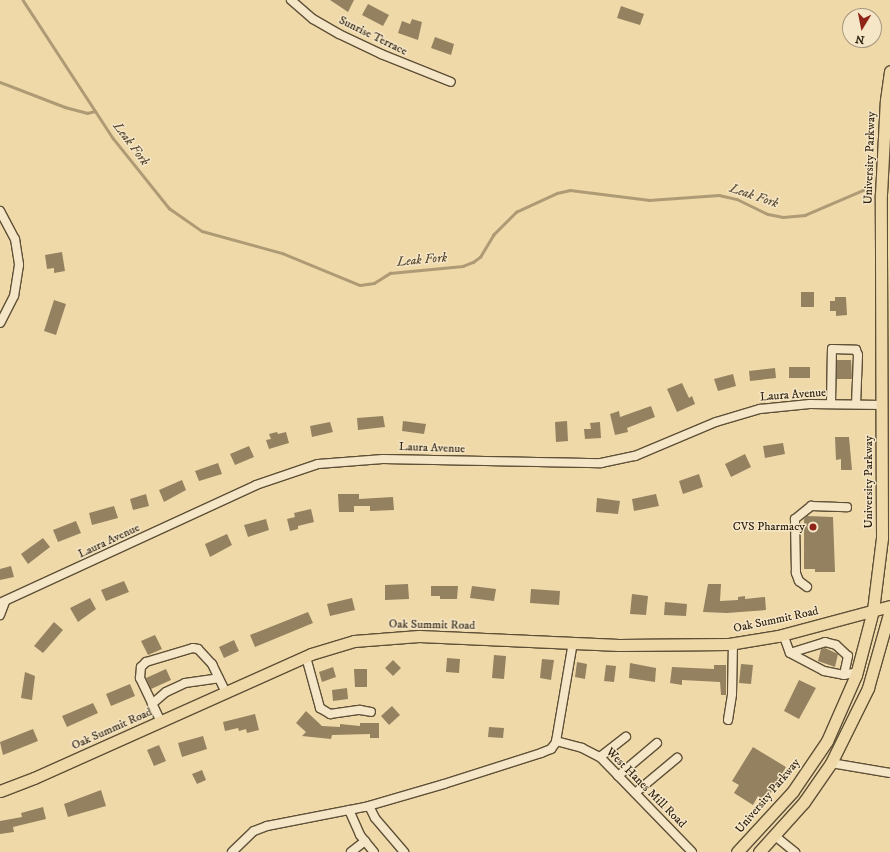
<!DOCTYPE html>
<html>
<head>
<meta charset="utf-8">
<style>
	body { margin:0 }
	#map { position:relative; width:890px; height:852px; overflow:hidden; background:#f0d9a9; font-family:"IM FELL DW Pica",serif }
	div>[style] { position:absolute }
	.stream>* { height:2.5px; margin:-1.25px; padding:0 1.25px; transform-origin:1.25px; border-radius:1.25px; background:#ae9b75 }
	.building>* { inset:0; background:#938160 }
	.roads { filter:drop-shadow(1px 0 #5e5037) drop-shadow(-1px 0 #5e5037) drop-shadow(0 1px #5e5037) drop-shadow(0 -1px #5e5037) }
	.minor>* { height:8px; margin:-4px; padding:0 4px; transform-origin:4px; border-radius:4px; background:#f5e6c7 }
	.major>* { height:11px; margin:-5.5px; padding:0 5.5px; transform-origin:5.5px; border-radius:5.5px; background:#f0d9a9 }
	.dots>* { width:11px; height:11px; translate:-50% -50%; box-sizing:border-box; border:2px solid #f5e6c7; border-radius:50% }
	span { translate:-50% -50%; white-space:nowrap; text-align:center; line-height:1.15; -webkit-text-stroke:3px #f5e6c7; paint-order:stroke }
	.street-label { font-size:12px; color:#2e2211 }
	.poi-label { font-size:12px; color:#2e2211 }
	.right { translate:-100% -50%; text-align:right }
	.water-label { font-size:13px; color:#5b4c34; font-style:italic }
	.north { position:absolute; left:842px; top:8px; width:40px; height:40px; box-sizing:border-box; background:#f5e6c7; border:1px solid #a5987e; border-radius:50%; rotate:190deg; font-size:11px; font-weight:700; line-height:16px; text-align:center; color:#2e2211 }
	.north::after { content:''; display:block; margin:auto; width:14px; height:18px; background:#8f2418; clip-path:polygon(50% 0,100% 100%,50% 72%,0 100%) }
</style>
</head>
<body>
<div id="map">
	<div class="stream">
		<i style="left:23px;top:0;width:165px;rotate:56.9deg"></i>
		<i style="left:113px;top:138px;width:90px;rotate:51.3deg"></i>
		<i style="left:169px;top:208px;width:40px;rotate:34.9deg"></i>
		<i style="left:202px;top:231px;width:83px;rotate:15.4deg"></i>
		<i style="left:282px;top:253px;width:84px;rotate:22.3deg"></i>
		<i style="left:360px;top:285px;width:14px;rotate:-8deg"></i>
		<i style="left:374px;top:283px;width:19px;rotate:-32deg"></i>
		<i style="left:390px;top:273px;width:73px;rotate:-5.5deg"></i>
		<i style="left:463px;top:266px;width:11px;rotate:-22deg"></i>
		<i style="left:473px;top:262px;width:9px;rotate:-36deg"></i>
		<i style="left:480px;top:257px;width:26px;rotate:-59deg"></i>
		<i style="left:493px;top:235px;width:33px;rotate:-45deg"></i>
		<i style="left:516px;top:212px;width:45px;rotate:-24.9deg"></i>
		<i style="left:557px;top:193px;width:13px;rotate:-13deg"></i>
		<i style="left:570px;top:190px;width:80px;rotate:7.2deg"></i>
		<i style="left:649px;top:200px;width:70px;rotate:-4.1deg"></i>
		<i style="left:719px;top:195px;width:18px;rotate:13deg"></i>
		<i style="left:737px;top:199px;width:34px;rotate:26deg"></i>
		<i style="left:768px;top:214px;width:15px;rotate:11deg"></i>
		<i style="left:783px;top:217px;width:22px;rotate:-5deg"></i>
		<i style="left:805px;top:215px;width:63px;rotate:-23.3deg"></i>
		<i style="left:0;top:82px;width:70px;rotate:21deg"></i>
		<i style="left:65px;top:107px;width:23px;rotate:15deg"></i>
		<i style="left:87px;top:113px;width:8px;rotate:-14deg"></i>
	</div>
	<div class="building">
		<i style="clip-path:polygon(330px 0,354px 0,348px 12px)"></i>
		<i style="clip-path:polygon(368px 4px,389px 15px,383px 26px,362px 15px)"></i>
		<i style="clip-path:polygon(621px 6px,644px 14px,640px 25px,617px 18px)"></i>
		<i style="clip-path:polygon(412px 19px,422px 22px,418px 40px,398px 33px,402px 21px,410px 24px)"></i>
		<i style="clip-path:polygon(435px 37px,454px 44px,451px 55px,431px 48px)"></i>
		<i style="clip-path:polygon(62px 252px,65px 271px,54px 273px,54px 268px,47px 269px,45px 255px)"></i>
		<i style="clip-path:polygon(801px 292px,814px 292px,814px 307px,801px 307px)"></i>
		<i style="clip-path:polygon(835px 297px,846px 297px,847px 315px,836px 316px,836px 311px,830px 311px,830px 301px,835px 301px)"></i>
		<i style="clip-path:polygon(54px 300px,66px 304px,56px 335px,44px 331px)"></i>
		<i style="clip-path:polygon(837px 360px,851px 360px,852px 379px,837px 379px)"></i>
		<i style="clip-path:polygon(789px 367px,810px 367px,810px 378px,789px 378px)"></i>
		<i style="clip-path:polygon(775px 368px,776px 378px,750px 381px,749px 371px)"></i>
		<i style="clip-path:polygon(733px 374px,736px 386px,718px 391px,714px 379px)"></i>
		<i style="clip-path:polygon(682px 383px,689px 398px,692px 396px,695px 404px,677px 412px,667px 389px)"></i>
		<i style="clip-path:polygon(651px 406px,655px 417px,627px 428px,628px 432px,615px 435px,610px 414px,619px 411px,620px 417px)"></i>
		<i style="clip-path:polygon(383px 416px,385px 427px,358px 430px,357px 418px)"></i>
		<i style="clip-path:polygon(403px 421px,426px 424px,424px 434px,402px 431px)"></i>
		<i style="clip-path:polygon(567px 421px,568px 441px,556px 442px,555px 422px)"></i>
		<i style="clip-path:polygon(330px 422px,333px 432px,312px 437px,310px 426px)"></i>
		<i style="clip-path:polygon(600px 422px,601px 438px,585px 439px,584px 429px,591px 429px,590px 423px)"></i>
		<i style="clip-path:polygon(277px 432px,278px 434px,286px 432px,289px 443px,269px 449px,266px 440px,271px 439px,269px 434px)"></i>
		<i style="clip-path:polygon(835px 437px,849px 437px,852px 470px,841px 470px,841px 459px,836px 460px)"></i>
		<i style="clip-path:polygon(783px 443px,785px 454px,765px 458px,763px 446px)"></i>
		<i style="clip-path:polygon(249px 446px,254px 457px,235px 465px,230px 454px)"></i>
		<i style="clip-path:polygon(745px 454px,751px 467px,731px 477px,725px 464px)"></i>
		<i style="clip-path:polygon(218px 463px,222px 474px,199px 481px,195px 471px)"></i>
		<i style="clip-path:polygon(699px 474px,703px 487px,683px 494px,679px 481px)"></i>
		<i style="clip-path:polygon(182px 480px,186px 490px,164px 502px,159px 490px)"></i>
		<i style="clip-path:polygon(146px 494px,149px 506px,133px 510px,130px 499px)"></i>
		<i style="clip-path:polygon(338px 494px,359px 494px,359px 499px,393px 497px,394px 510px,370px 511px,370px 506px,354px 506px,354px 512px,339px 512px)"></i>
		<i style="clip-path:polygon(656px 494px,659px 506px,634px 511px,632px 499px)"></i>
		<i style="clip-path:polygon(597px 498px,620px 501px,618px 514px,596px 512px)"></i>
		<i style="clip-path:polygon(114px 506px,118px 518px,92px 525px,89px 513px)"></i>
		<i style="clip-path:polygon(311px 509px,314px 522px,298px 526px,298px 529px,290px 531px,287px 519px,295px 517px,294px 513px)"></i>
		<i style="clip-path:polygon(807px 516px,833px 517px,835px 572px,815px 572px,815px 569px,804px 569px,804px 519px)"></i>
		<i style="clip-path:polygon(266px 519px,269px 530px,248px 537px,244px 525px)"></i>
		<i style="clip-path:polygon(76px 521px,81px 533px,58px 542px,53px 530px)"></i>
		<i style="clip-path:polygon(227px 534px,232px 545px,210px 557px,205px 544px)"></i>
		<i style="clip-path:polygon(43px 538px,50px 547px,28px 564px,21px 554px)"></i>
		<i style="clip-path:polygon(11px 566px,14px 577px,0 580px,0 569px)"></i>
		<i style="clip-path:polygon(124px 581px,129px 592px,106px 601px,101px 590px)"></i>
		<i style="clip-path:polygon(408px 584px,409px 599px,385px 600px,385px 585px)"></i>
		<i style="clip-path:polygon(708px 584px,721px 584px,720px 601px,738px 600px,738px 597px,745px 596px,745px 599px,765px 597px,766px 610px,727px 613px,703px 612px)"></i>
		<i style="clip-path:polygon(431px 586px,458px 586px,457px 599px,440px 599px,440px 596px,431px 596px)"></i>
		<i style="clip-path:polygon(472px 586px,496px 589px,494px 601px,470px 598px)"></i>
		<i style="clip-path:polygon(531px 589px,560px 591px,559px 605px,530px 603px)"></i>
		<i style="clip-path:polygon(632px 594px,648px 596px,646px 615px,630px 614px)"></i>
		<i style="clip-path:polygon(90px 598px,96px 609px,78px 622px,70px 608px)"></i>
		<i style="clip-path:polygon(352px 598px,355px 610px,330px 616px,327px 604px)"></i>
		<i style="clip-path:polygon(665px 602px,687px 604px,686px 616px,664px 615px)"></i>
		<i style="clip-path:polygon(308px 612px,313px 623px,255px 647px,250px 635px)"></i>
		<i style="clip-path:polygon(54px 622px,63px 630px,43px 653px,34px 646px)"></i>
		<i style="clip-path:polygon(155px 635px,162px 649px,148px 655px,141px 641px)"></i>
		<i style="clip-path:polygon(234px 640px,239px 651px,224px 658px,219px 647px)"></i>
		<i style="clip-path:polygon(825px 648px,838px 654px,835px 667px,818px 661px,821px 649px)"></i>
		<i style="clip-path:polygon(494px 655px,506px 656px,504px 679px,492px 678px)"></i>
		<i style="clip-path:polygon(447px 658px,460px 659px,459px 673px,446px 672px)"></i>
		<i style="clip-path:polygon(542px 659px,554px 660px,551px 680px,540px 678px)"></i>
		<i style="clip-path:polygon(393px 660px,401px 668px,393px 676px,385px 668px)"></i>
		<i style="clip-path:polygon(577px 662px,587px 664px,585px 679px,575px 677px)"></i>
		<i style="clip-path:polygon(630px 663px,656px 668px,655px 682px,629px 678px)"></i>
		<i style="clip-path:polygon(741px 664px,753px 665px,751px 684px,739px 683px)"></i>
		<i style="clip-path:polygon(606px 665px,616px 666px,614px 682px,604px 681px)"></i>
		<i style="clip-path:polygon(714px 665px,726px 665px,726px 695px,721px 695px,720px 682px,682px 680px,682px 685px,670px 683px,672px 667px,714px 669px)"></i>
		<i style="clip-path:polygon(333px 667px,336px 677px,322px 682px,319px 672px)"></i>
		<i style="clip-path:polygon(166px 669px,171px 680px,151px 689px,146px 678px)"></i>
		<i style="clip-path:polygon(354px 669px,367px 669px,367px 687px,355px 687px)"></i>
		<i style="clip-path:polygon(25px 672px,35px 676px,32px 700px,21px 698px)"></i>
		<i style="clip-path:polygon(799px 680px,816px 688px,799px 719px,784px 711px)"></i>
		<i style="clip-path:polygon(130px 684px,135px 696px,111px 706px,106px 694px)"></i>
		<i style="clip-path:polygon(347px 688px,348px 699px,333px 701px,332px 690px)"></i>
		<i style="clip-path:polygon(93px 703px,98px 713px,67px 727px,62px 716px)"></i>
		<i style="clip-path:polygon(392px 706px,400px 715px,389px 725px,381px 716px)"></i>
		<i style="clip-path:polygon(306px 711px,322px 726px,340px 727px,340px 724px,360px 726px,360px 723px,379px 723px,379px 738px,370px 738px,370px 734px,332px 735px,331px 739px,302px 736px,306px 732px,296px 723px)"></i>
		<i style="clip-path:polygon(255px 714px,259px 730px,247px 733px,246px 729px,239px 731px,238px 728px,225px 731px,223px 722px)"></i>
		<i style="clip-path:polygon(489px 727px,504px 728px,503px 738px,488px 737px)"></i>
		<i style="clip-path:polygon(33px 729px,38px 741px,3px 755px,0 742px)"></i>
		<i style="clip-path:polygon(203px 736px,207px 749px,182px 757px,178px 743px)"></i>
		<i style="clip-path:polygon(159px 745px,166px 761px,154px 766px,147px 750px)"></i>
		<i style="clip-path:polygon(753px 747px,786px 767px,766px 801px,758px 796px,753px 805px,734px 793px,739px 785px,732px 781px)"></i>
		<i style="clip-path:polygon(202px 770px,206px 780px,197px 784px,192px 774px)"></i>
		<i style="clip-path:polygon(101px 790px,106px 806px,68px 817px,64px 804px)"></i>
		<i style="clip-path:polygon(43px 807px,46px 819px,13px 827px,14px 832px,0 834px,0 821px,22px 817px,21px 813px)"></i>
	</div>
	<div class="roads">
		<div class="minor">
			<i style="left:291px;top:0;width:29px;rotate:41deg"></i>
			<i style="left:313px;top:19px;width:30px;rotate:30deg"></i>
			<i style="left:339px;top:34px;width:47px;rotate:25.5deg"></i>
			<i style="left:381px;top:54px;width:75px;rotate:21.8deg"></i>
			<i style="left:0;top:211px;width:32px;rotate:62deg"></i>
			<i style="left:15px;top:239px;width:26px;rotate:81deg"></i>
			<i style="left:19px;top:265px;width:31px;rotate:99deg"></i>
			<i style="left:14px;top:296px;width:30px;rotate:117deg"></i>
			<i style="left:831px;top:404px;width:55px;rotate:-89deg"></i>
			<i style="left:832px;top:349px;width:24px;rotate:2deg"></i>
			<i style="left:856px;top:350px;width:5px;rotate:68deg"></i>
			<i style="left:858px;top:355px;width:49px;rotate:92.3deg"></i>
			<i style="left:807px;top:587px;width:10px;rotate:-143deg"></i>
			<i style="left:799px;top:581px;width:9px;rotate:-111deg"></i>
			<i style="left:796px;top:573px;width:54px;rotate:-91.1deg"></i>
			<i style="left:795px;top:519px;width:21px;rotate:-39deg"></i>
			<i style="left:811px;top:506px;width:36px;rotate:2deg"></i>
			<i style="left:0;top:603px;width:282px;rotate:-24.7deg"></i>
			<i style="left:256px;top:485px;width:65px;rotate:-18.7deg"></i>
			<i style="left:318px;top:464px;width:65px;rotate:-4.4deg"></i>
			<i style="left:383px;top:459px;width:218px;rotate:1.1deg"></i>
			<i style="left:601px;top:463px;width:35px;rotate:-12deg"></i>
			<i style="left:635px;top:456px;width:88px;rotate:-22.8deg"></i>
			<i style="left:716px;top:422px;width:46px;rotate:-16.5deg"></i>
			<i style="left:760px;top:409px;width:50px;rotate:-5.7deg"></i>
			<i style="left:810px;top:404px;width:73px;rotate:0.8deg"></i>
			<i style="left:0;top:615px;width:14px;rotate:-69deg"></i>
			<i style="left:783px;top:634px;width:20px;rotate:70deg"></i>
			<i style="left:790px;top:653px;width:38px;rotate:28deg"></i>
			<i style="left:824px;top:671px;width:20px;rotate:11deg"></i>
			<i style="left:844px;top:675px;width:13px;rotate:-13deg"></i>
			<i style="left:573px;top:642px;width:100px;rotate:99.7deg"></i>
			<i style="left:556px;top:741px;width:27px;rotate:15deg"></i>
			<i style="left:582px;top:748px;width:20px;rotate:27deg"></i>
			<i style="left:600px;top:757px;width:132px;rotate:45.9deg"></i>
			<i style="left:790px;top:653px;width:37px;rotate:-17deg"></i>
			<i style="left:825px;top:642px;width:11px;rotate:15deg"></i>
			<i style="left:836px;top:645px;width:16px;rotate:43deg"></i>
			<i style="left:848px;top:656px;width:19px;rotate:102deg"></i>
			<i style="left:306px;top:657px;width:53px;rotate:74.6deg"></i>
			<i style="left:320px;top:708px;width:12px;rotate:31deg"></i>
			<i style="left:330px;top:714px;width:30px;rotate:-8deg"></i>
			<i style="left:360px;top:710px;width:11px;rotate:10deg"></i>
			<i style="left:152px;top:704px;width:18px;rotate:-41deg"></i>
			<i style="left:166px;top:692px;width:21px;rotate:-25deg"></i>
			<i style="left:185px;top:683px;width:34px;rotate:-8deg"></i>
			<i style="left:728px;top:720px;width:26px;rotate:-81deg"></i>
			<i style="left:732px;top:694px;width:51px;rotate:-88.9deg"></i>
			<i style="left:161px;top:722px;width:49px;rotate:-115.5deg"></i>
			<i style="left:140px;top:678px;width:11px;rotate:-85deg"></i>
			<i style="left:141px;top:667px;width:7px;rotate:-45deg"></i>
			<i style="left:146px;top:662px;width:49px;rotate:-16.6deg"></i>
			<i style="left:193px;top:648px;width:5px;rotate:11deg"></i>
			<i style="left:198px;top:649px;width:21px;rotate:47deg"></i>
			<i style="left:212px;top:664px;width:32px;rotate:64deg"></i>
			<i style="left:600px;top:757px;width:33px;rotate:-38deg"></i>
			<i style="left:831px;top:763px;width:60px;rotate:9.6deg"></i>
			<i style="left:618px;top:776px;width:51px;rotate:-40.2deg"></i>
			<i style="left:635px;top:793px;width:55px;rotate:-39.8deg"></i>
			<i style="left:369px;top:806px;width:13px;rotate:63deg"></i>
			<i style="left:375px;top:818px;width:45px;rotate:49.5deg"></i>
			<i style="left:349px;top:810px;width:27px;rotate:66deg"></i>
			<i style="left:360px;top:835px;width:22px;rotate:51deg"></i>
			<i style="left:775px;top:836px;width:26px;rotate:39deg"></i>
			<i style="left:232px;top:852px;width:30px;rotate:-44deg"></i>
			<i style="left:254px;top:831px;width:14px;rotate:-21deg"></i>
			<i style="left:267px;top:826px;width:100px;rotate:-11deg"></i>
			<i style="left:365px;top:807px;width:82px;rotate:-16.2deg"></i>
			<i style="left:444px;top:784px;width:102px;rotate:-17.7deg"></i>
			<i style="left:541px;top:753px;width:11px;rotate:-22deg"></i>
			<i style="left:551px;top:749px;width:10px;rotate:-53deg"></i>
			<i style="left:351px;top:852px;width:18px;rotate:-38deg"></i>
		</div>
		<div class="major">
			<i style="left:0;top:791px;width:36px;rotate:-21deg"></i>
			<i style="left:34px;top:778px;width:303px;rotate:-24.1deg"></i>
			<i style="left:311px;top:654px;width:45px;rotate:-16.8deg"></i>
			<i style="left:354px;top:641px;width:65px;rotate:-4.4deg"></i>
			<i style="left:419px;top:636px;width:200px;rotate:2.6deg"></i>
			<i style="left:619px;top:645px;width:110px;rotate:-0.5deg"></i>
			<i style="left:729px;top:644px;width:50px;rotate:-9.3deg"></i>
			<i style="left:778px;top:636px;width:116px;rotate:-15deg"></i>
			<i style="left:737px;top:852px;width:83px;rotate:-47.4deg"></i>
			<i style="left:793px;top:791px;width:60px;rotate:-55.8deg"></i>
			<i style="left:827px;top:741px;width:72px;rotate:-66.3deg"></i>
			<i style="left:856px;top:675px;width:67px;rotate:-75.3deg"></i>
			<i style="left:873px;top:610px;width:73px;rotate:-82.9deg"></i>
			<i style="left:882px;top:538px;width:344px;rotate:-90.2deg"></i>
			<i style="left:881px;top:194px;width:94px;rotate:-87deg"></i>
			<i style="left:886px;top:100px;width:29px;rotate:-82deg"></i>
			<i style="left:759px;top:852px;width:67px;rotate:-48deg"></i>
			<i style="left:804px;top:802px;width:47px;rotate:-55.3deg"></i>
			<i style="left:831px;top:763px;width:84px;rotate:-63.7deg"></i>
			<i style="left:868px;top:688px;width:81px;rotate:-74.2deg"></i>
		</div>
	</div>
	<div class="dots">
		<i style="left:813px;top:527px;background:#8f2418"></i>
	</div>
	<div class="street-label">
		<span style="left:373px;top:36px;rotate:26deg">Sunrise Terrace</span>
		<span style="left:870px;top:158px;rotate:-88deg">University Parkway</span>
		<span style="left:793px;top:395px;rotate:-4deg">Laura Avenue</span>
		<span style="left:432px;top:448px;rotate:2deg">Laura Avenue</span>
		<span style="left:869px;top:482px;rotate:-90deg">University Parkway</span>
		<span style="left:109px;top:541px;rotate:-25deg">Laura Avenue</span>
		<span style="left:776px;top:620px;rotate:-12deg">Oak Summit Road</span>
		<span style="left:432px;top:625px;rotate:1deg">Oak Summit Road</span>
		<span style="left:112px;top:729px;rotate:-24deg">Oak Summit Road</span>
		<span style="left:646px;top:788px;rotate:45deg">West Hanes Mill Road</span>
		<span style="left:768px;top:796px;rotate:-50deg">University Parkway</span>
	</div>
	<div class="poi-label">
		<span class="right" style="left:805px;top:527px">CVS Pharmacy</span>
	</div>
	<div class="water-label">
		<span style="left:131px;top:144px;rotate:53deg">Leak Fork</span>
		<span style="left:754px;top:196px;rotate:19deg">Leak Fork</span>
		<span style="left:422px;top:260px;rotate:-5deg">Leak Fork</span>
	</div>
	<div class="north">N</div>
</div>
</body>
</html>
